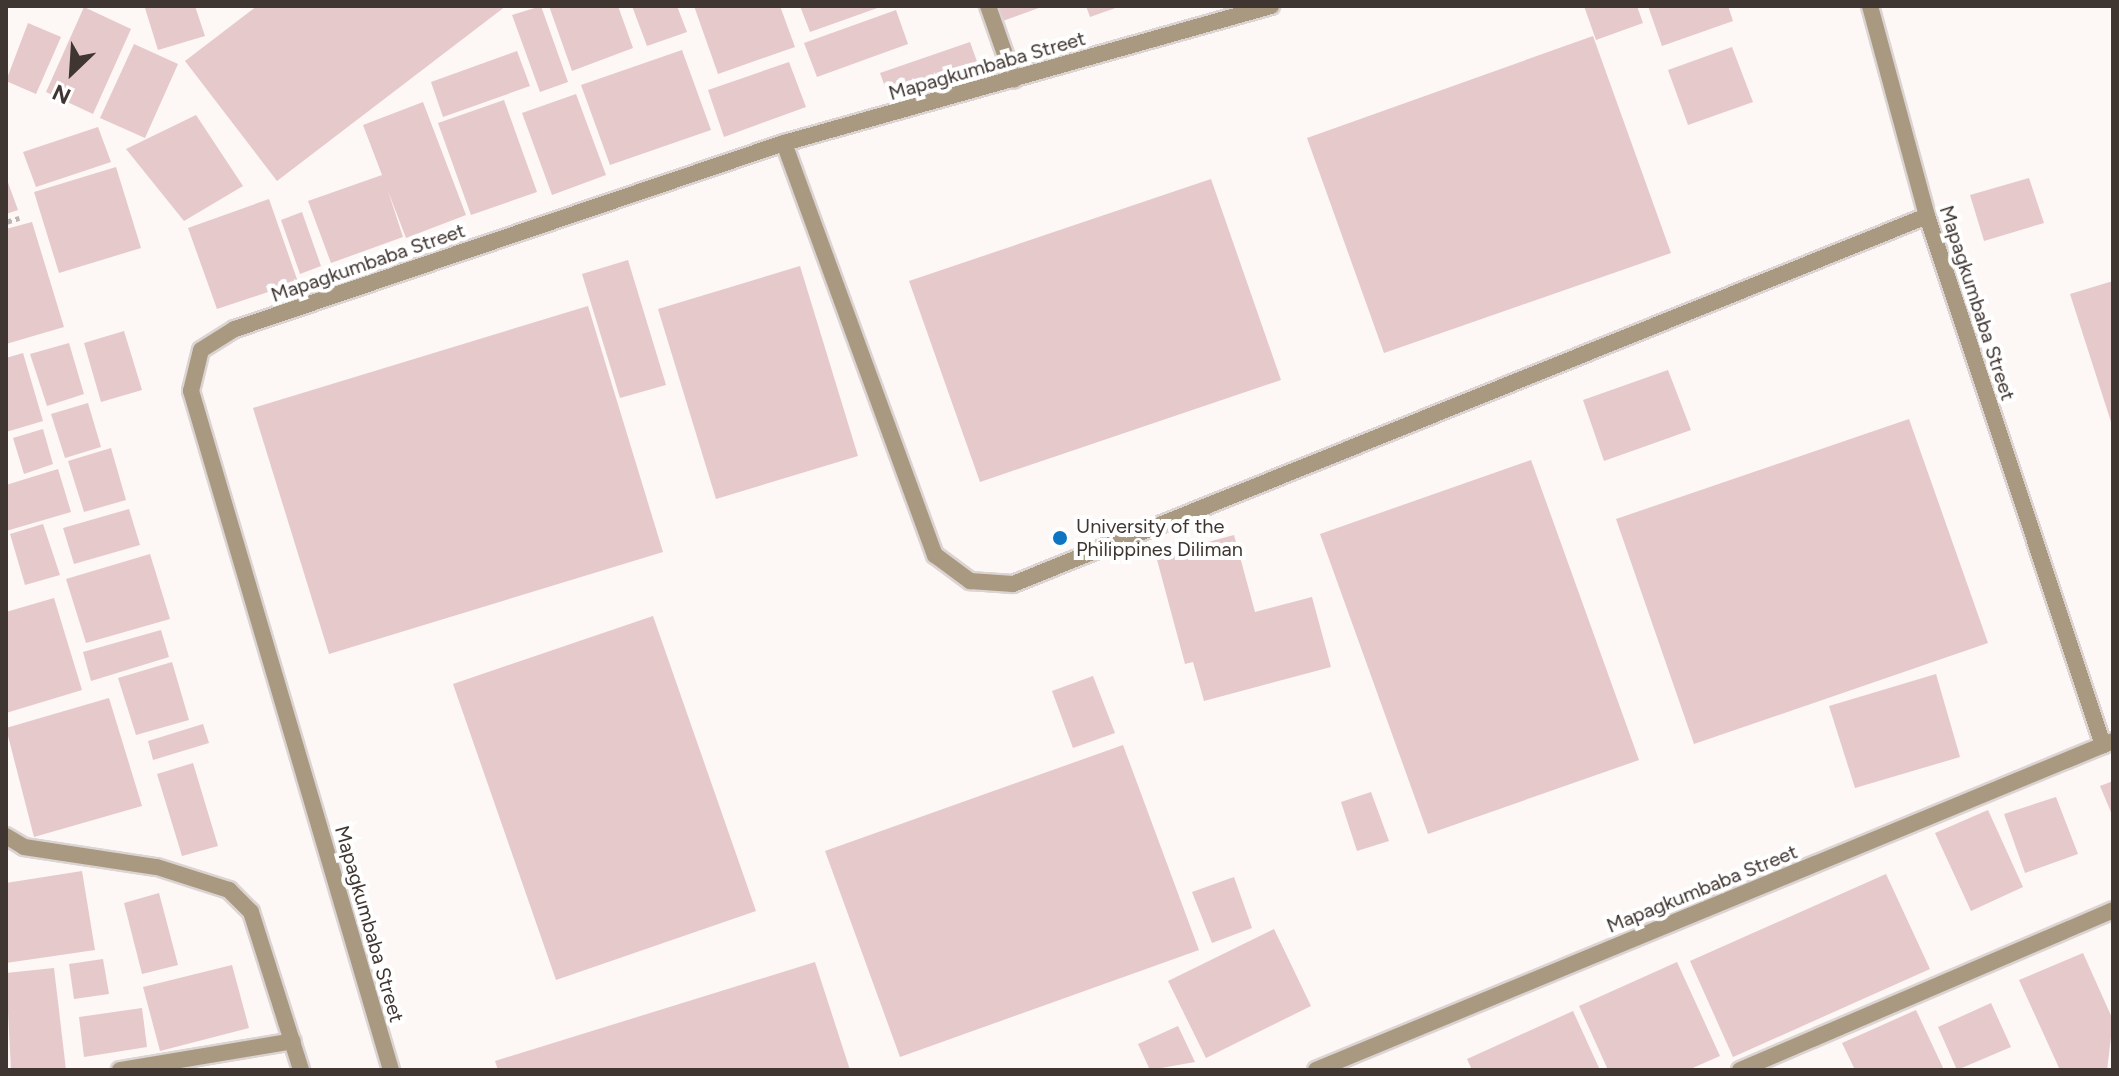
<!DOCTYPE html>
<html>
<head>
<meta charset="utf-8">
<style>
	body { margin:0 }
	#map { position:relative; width:2119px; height:1076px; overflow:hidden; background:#fdf7f5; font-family:Figtree,sans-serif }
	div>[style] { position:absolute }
	.building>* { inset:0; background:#e6c9ca }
	.path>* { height:5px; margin-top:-2.5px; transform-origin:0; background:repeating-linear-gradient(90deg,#bdb5b3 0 6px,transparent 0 10px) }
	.roads { filter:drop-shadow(2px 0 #dbd4d2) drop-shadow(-2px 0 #dbd4d2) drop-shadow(0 2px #dbd4d2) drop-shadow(0 -2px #dbd4d2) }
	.service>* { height:16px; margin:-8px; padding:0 8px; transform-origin:8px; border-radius:8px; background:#a99981 }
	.minor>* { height:16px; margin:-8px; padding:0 8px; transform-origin:8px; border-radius:8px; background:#a99981 }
	.dots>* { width:22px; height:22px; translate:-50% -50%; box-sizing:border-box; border:4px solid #fff; border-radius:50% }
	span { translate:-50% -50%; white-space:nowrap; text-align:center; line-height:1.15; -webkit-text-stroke:8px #fff; paint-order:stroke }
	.street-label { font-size:20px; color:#3f3531 }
	.poi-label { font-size:20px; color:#3f3531 }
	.left { translate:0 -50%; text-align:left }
	.frame { position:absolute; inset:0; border:8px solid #3f3531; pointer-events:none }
	.north { position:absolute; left:32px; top:32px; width:80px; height:80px; -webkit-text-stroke:6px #fff; paint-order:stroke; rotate:205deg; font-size:22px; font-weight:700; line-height:32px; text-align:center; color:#3f3531 }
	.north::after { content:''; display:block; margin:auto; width:28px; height:36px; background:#3f3531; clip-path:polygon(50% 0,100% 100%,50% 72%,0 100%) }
</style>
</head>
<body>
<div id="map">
	<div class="building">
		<i style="clip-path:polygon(195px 6px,205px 36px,158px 50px,145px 8px)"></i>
		<i style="clip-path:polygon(257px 6px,506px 6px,277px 181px,185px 61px)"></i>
		<i style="clip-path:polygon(541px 6px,568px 82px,540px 92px,512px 15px)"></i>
		<i style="clip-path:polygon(549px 6px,618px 6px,633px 48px,572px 71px)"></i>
		<i style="clip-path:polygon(632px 6px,677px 6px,687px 32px,647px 46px)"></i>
		<i style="clip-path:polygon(694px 6px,780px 6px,795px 47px,718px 74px)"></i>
		<i style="clip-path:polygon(800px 6px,883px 6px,810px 32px)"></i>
		<i style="clip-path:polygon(995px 6px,1044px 6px,1000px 22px)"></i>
		<i style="clip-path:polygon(1086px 6px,1121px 6px,1090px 17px)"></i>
		<i style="clip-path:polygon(1584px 6px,1637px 6px,1643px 23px,1596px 40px)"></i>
		<i style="clip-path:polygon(1648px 6px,1728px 6px,1733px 21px,1662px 46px)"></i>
		<i style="clip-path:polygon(84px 7px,131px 29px,93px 114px,46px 92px)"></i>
		<i style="clip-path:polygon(896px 10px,908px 44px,817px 77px,804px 43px)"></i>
		<i style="clip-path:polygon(28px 23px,61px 37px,36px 94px,6px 81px)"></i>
		<i style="clip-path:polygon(1593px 36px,1671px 253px,1384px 353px,1307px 138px)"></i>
		<i style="clip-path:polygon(970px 42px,980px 70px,890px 101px,880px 73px)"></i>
		<i style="clip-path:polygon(134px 44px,178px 64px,145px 138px,100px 118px)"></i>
		<i style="clip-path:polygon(1732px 47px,1753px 102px,1688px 125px,1668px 70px)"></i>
		<i style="clip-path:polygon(682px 50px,711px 130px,610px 165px,581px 85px)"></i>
		<i style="clip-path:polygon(517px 51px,530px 86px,443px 117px,431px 82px)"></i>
		<i style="clip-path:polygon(789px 62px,806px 107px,724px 137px,708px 90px)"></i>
		<i style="clip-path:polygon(576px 94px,606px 175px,552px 195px,522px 113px)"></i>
		<i style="clip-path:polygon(504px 100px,537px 192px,471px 215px,438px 123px)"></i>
		<i style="clip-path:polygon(423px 102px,466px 215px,406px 238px,388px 191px,403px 237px,331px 263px,308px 201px,382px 175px,363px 125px)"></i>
		<i style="clip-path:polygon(196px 115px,243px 186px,184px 221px,126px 149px)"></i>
		<i style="clip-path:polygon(98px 127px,111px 162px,36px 187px,23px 152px)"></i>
		<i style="clip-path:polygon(116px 167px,141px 248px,59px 273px,34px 192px)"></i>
		<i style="clip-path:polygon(6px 177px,18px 210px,6px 214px)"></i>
		<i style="clip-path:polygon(2029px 178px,2044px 223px,1984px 241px,1970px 195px)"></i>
		<i style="clip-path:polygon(1211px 179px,1281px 380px,980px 482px,909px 281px)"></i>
		<i style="clip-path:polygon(269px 199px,298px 282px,217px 309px,188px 228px)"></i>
		<i style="clip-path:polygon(302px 212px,321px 266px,300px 274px,281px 220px)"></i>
		<i style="clip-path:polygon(32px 222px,64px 327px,6px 344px,6px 229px)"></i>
		<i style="clip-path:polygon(628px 260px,666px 385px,620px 398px,582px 274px)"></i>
		<i style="clip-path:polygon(800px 266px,858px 456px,716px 499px,658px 309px)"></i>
		<i style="clip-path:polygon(2113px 281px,2113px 425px,2112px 425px,2070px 294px)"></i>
		<i style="clip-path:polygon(588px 306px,663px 552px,329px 654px,253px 408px)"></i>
		<i style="clip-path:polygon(124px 331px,142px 390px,101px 402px,84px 343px)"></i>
		<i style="clip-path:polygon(69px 343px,84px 394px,47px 406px,30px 354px)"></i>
		<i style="clip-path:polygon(23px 353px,43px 421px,6px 432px,6px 358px)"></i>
		<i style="clip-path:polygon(1668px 370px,1691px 430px,1604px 461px,1583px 400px)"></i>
		<i style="clip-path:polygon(88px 403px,101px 447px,65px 458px,51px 414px)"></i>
		<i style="clip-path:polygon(1909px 419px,1988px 643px,1694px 744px,1616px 519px)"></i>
		<i style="clip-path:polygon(43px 429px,53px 464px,24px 474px,13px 438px)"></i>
		<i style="clip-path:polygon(111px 448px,126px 500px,84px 512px,68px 461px)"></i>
		<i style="clip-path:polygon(1531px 460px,1639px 760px,1428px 834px,1320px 534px)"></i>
		<i style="clip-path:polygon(58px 469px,71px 512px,6px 531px,6px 485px)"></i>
		<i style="clip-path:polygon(129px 509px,140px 545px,74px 564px,63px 528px)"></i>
		<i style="clip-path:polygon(43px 524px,60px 575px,25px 585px,10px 534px)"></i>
		<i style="clip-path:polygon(1234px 535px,1255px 612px,1312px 597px,1331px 667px,1204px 701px,1193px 662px,1185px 664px,1156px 556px)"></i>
		<i style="clip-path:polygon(150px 554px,170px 619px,86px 643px,66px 579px)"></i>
		<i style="clip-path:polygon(54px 598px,82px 690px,6px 713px,6px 612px)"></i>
		<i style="clip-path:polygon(653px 616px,756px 911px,556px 980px,453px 684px)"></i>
		<i style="clip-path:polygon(161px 630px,169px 657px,91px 681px,83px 652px)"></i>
		<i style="clip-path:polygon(172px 662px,189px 720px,136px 735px,118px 678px)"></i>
		<i style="clip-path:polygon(1936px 674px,1960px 757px,1855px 788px,1829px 706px)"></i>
		<i style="clip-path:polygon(1093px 676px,1115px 733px,1073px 748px,1052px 691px)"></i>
		<i style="clip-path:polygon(109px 698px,142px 806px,34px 837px,6px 728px)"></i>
		<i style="clip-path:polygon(203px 724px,209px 743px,153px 760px,148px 741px)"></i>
		<i style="clip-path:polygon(1123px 745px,1199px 950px,900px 1057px,825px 851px)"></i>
		<i style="clip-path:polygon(193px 763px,218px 846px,182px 856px,157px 774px)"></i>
		<i style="clip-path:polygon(2113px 781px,2113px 817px,2100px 786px)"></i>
		<i style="clip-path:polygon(1371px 792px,1389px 841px,1357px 851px,1341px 802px)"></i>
		<i style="clip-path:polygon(2056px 797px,2078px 854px,2025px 873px,2004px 814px)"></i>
		<i style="clip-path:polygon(1988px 810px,2023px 887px,1971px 911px,1935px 833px)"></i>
		<i style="clip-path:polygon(82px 871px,95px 950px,6px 963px,6px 883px)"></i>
		<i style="clip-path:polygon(1886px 874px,1930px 969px,1733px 1057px,1690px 961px)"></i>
		<i style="clip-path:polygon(1234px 877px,1252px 928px,1212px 943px,1192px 892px)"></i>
		<i style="clip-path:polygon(159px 893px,178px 965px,142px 974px,124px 903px)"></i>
		<i style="clip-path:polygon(1274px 929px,1311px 1006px,1206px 1058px,1168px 981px)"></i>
		<i style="clip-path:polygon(2083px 953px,2113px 1020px,2107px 1070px,2060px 1070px,2019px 980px)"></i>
		<i style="clip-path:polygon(103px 959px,109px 994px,74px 999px,69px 964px)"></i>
		<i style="clip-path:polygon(815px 962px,850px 1070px,498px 1070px,495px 1061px)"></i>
		<i style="clip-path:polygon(1677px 962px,1720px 1056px,1688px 1070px,1608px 1070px,1579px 1006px)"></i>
		<i style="clip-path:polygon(232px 965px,249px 1028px,160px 1051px,143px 987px)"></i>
		<i style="clip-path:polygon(54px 968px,66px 1070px,11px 1070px,6px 973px)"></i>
		<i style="clip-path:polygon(1991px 1003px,2011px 1047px,1957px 1070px,1938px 1027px)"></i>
		<i style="clip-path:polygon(142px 1008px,147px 1047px,84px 1057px,79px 1017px)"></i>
		<i style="clip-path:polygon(1916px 1010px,1944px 1070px,1855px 1070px,1842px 1043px)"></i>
		<i style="clip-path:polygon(1573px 1011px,1600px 1070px,1472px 1070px,1467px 1059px)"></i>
		<i style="clip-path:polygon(1178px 1026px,1195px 1062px,1150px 1070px,1138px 1044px)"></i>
	</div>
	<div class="path">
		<i style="left:6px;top:222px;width:14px;rotate:-17deg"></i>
	</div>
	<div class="roads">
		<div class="service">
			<i style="left:988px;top:6px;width:78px;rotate:70.6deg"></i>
			<i style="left:784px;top:143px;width:439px;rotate:69.9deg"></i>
			<i style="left:935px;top:555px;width:44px;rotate:36.6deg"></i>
			<i style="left:970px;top:581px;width:43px;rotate:4deg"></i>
			<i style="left:1013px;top:584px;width:985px;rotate:-21.93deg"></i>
		</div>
		<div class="minor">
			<i style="left:1870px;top:6px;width:218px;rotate:74.8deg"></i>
			<i style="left:1927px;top:216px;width:558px;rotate:71.6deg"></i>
			<i style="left:6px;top:836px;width:21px;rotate:31deg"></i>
			<i style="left:24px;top:847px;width:134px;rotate:8.6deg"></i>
			<i style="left:157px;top:867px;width:76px;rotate:17.7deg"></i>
			<i style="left:229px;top:890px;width:31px;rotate:45deg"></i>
			<i style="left:251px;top:912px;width:166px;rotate:72.4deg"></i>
			<i style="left:120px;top:1070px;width:175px;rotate:-9.5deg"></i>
			<i style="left:391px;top:1070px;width:708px;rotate:-106.41deg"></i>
			<i style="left:191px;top:391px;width:42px;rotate:-76.3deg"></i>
			<i style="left:201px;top:350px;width:40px;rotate:-32deg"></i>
			<i style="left:235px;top:329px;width:580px;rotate:-18.72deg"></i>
			<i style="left:784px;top:143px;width:506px;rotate:-15.71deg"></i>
			<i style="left:1316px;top:1070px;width:862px;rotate:-22.43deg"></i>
			<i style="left:1740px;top:1070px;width:406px;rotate:-23.2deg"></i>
		</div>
	</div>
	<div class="dots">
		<i style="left:1060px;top:538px;background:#0d75c1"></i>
	</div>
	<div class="street-label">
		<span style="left:987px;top:66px;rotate:-16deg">Mapagkumbaba Street</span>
		<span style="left:368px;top:263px;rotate:-19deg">Mapagkumbaba Street</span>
		<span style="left:1977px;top:303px;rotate:72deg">Mapagkumbaba Street</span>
		<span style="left:1702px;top:889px;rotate:-22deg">Mapagkumbaba Street</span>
		<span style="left:369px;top:924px;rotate:74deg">Mapagkumbaba Street</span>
	</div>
	<div class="poi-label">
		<span class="left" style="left:1076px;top:538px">University of the<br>Philippines Diliman</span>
	</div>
	<div class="frame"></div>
	<div class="north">N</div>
</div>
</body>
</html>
